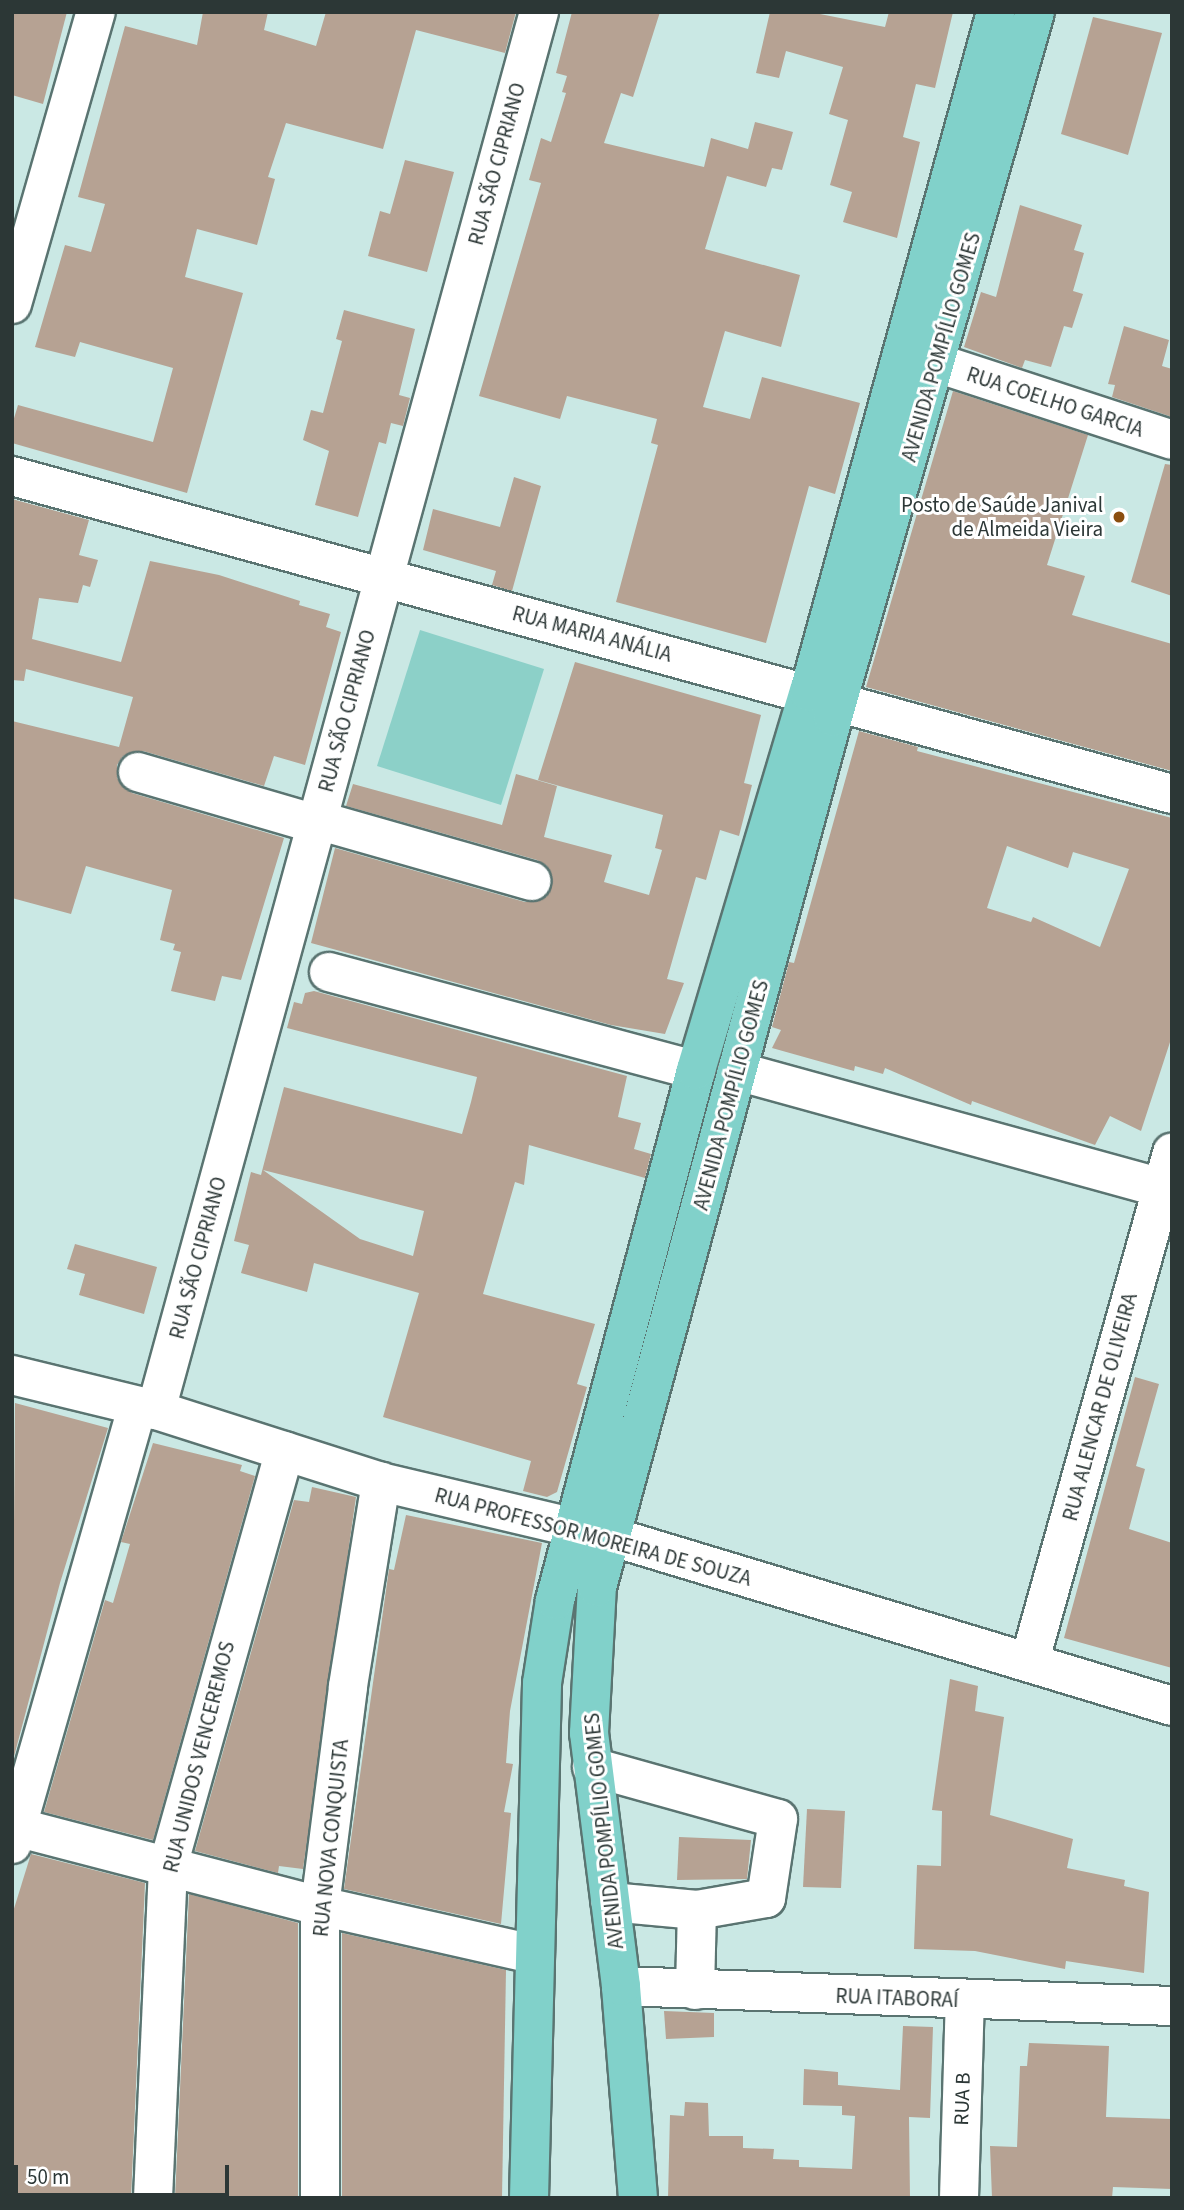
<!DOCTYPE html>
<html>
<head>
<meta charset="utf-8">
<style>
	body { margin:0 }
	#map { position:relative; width:1184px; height:2210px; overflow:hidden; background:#cae8e4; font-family:"Source Sans 3",sans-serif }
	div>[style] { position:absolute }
	.green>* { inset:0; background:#8cd0c8 }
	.building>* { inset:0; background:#b6a293 }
	.roads { filter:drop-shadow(2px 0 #5a7471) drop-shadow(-2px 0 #5a7471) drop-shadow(0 2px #5a7471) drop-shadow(0 -2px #5a7471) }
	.minor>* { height:38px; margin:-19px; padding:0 19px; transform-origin:19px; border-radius:19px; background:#fff }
	.major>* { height:38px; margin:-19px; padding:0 19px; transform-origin:19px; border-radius:19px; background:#81d1ca }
	.dots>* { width:19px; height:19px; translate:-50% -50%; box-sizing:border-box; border:4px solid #fff; border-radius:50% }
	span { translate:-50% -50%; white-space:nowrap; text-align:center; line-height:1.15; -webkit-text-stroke:6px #fff; paint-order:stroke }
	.street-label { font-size:21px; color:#2c3736 }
	.poi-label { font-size:21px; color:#2c3736 }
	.right { translate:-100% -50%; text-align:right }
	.frame { position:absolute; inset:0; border:14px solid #2c3736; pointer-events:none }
	.scale { position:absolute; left:14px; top:2165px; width:215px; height:32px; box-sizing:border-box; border:4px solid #2c3736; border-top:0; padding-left:9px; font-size:21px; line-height:24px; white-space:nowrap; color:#2c3736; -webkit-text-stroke:5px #fff; paint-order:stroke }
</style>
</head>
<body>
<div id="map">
	<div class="green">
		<i style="clip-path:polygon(420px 630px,544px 669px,501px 805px,377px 766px)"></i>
	</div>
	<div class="building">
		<i style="clip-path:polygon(12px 12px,67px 12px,43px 104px,12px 95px)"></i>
		<i style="clip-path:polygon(203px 12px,268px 12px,264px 30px,316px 46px,326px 12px,516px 12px,505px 53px,416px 30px,383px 149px,286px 123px,268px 177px,275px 179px,257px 245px,197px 229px,185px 277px,243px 293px,187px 493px,12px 443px,12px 425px,18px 405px,153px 442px,173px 368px,80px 342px,75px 357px,35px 347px,65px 245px,91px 252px,105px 204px,78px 197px,125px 26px,197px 45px)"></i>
		<i style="clip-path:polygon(572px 12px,660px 12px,633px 97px,621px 93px,604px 143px,704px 167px,711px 138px,748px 149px,755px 122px,793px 132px,782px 170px,772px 168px,766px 187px,727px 176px,705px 249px,800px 275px,781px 347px,725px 331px,703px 407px,750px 419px,762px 377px,860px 403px,835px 494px,809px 486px,766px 643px,616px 602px,658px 445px,651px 443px,657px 419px,567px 396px,560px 419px,479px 396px,541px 183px,529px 180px,541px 138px,551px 142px,566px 93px,562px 92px,567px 76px,556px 73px)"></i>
		<i style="clip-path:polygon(770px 12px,810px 12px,885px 27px,889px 12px,953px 12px,935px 88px,916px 84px,903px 137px,920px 142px,897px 238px,843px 222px,852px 192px,830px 185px,848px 120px,829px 114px,843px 67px,786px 51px,779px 78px,756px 73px)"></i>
		<i style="clip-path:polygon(1093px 17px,1162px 33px,1128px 155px,1061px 134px)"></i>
		<i style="clip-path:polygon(405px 160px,454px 172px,427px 272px,368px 256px,380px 211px,390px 214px)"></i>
		<i style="clip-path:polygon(1020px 205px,1082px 225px,1074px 250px,1084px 253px,1073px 291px,1083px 294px,1072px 328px,1064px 326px,1051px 367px,1025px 360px,1022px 368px,964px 347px,981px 292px,996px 297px)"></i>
		<i style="clip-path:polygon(344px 310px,415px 329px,399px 395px,410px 398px,403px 426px,391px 423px,386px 444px,379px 442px,358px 517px,315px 505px,329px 451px,303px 440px,311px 410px,323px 413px,342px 341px,336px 339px)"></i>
		<i style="clip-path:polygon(1124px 326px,1169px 340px,1162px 366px,1172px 369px,1172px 417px,1112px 397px,1115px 385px,1108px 384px)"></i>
		<i style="clip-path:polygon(953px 391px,1088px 435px,1047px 565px,1085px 576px,1072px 615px,1172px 644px,1172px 771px,866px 687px)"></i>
		<i style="clip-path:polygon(1165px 464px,1172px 465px,1172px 596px,1131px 582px)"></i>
		<i style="clip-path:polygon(514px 477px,541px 486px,512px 591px,492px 585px,496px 571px,423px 550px,433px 509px,500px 527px)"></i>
		<i style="clip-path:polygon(12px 499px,89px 520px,79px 555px,98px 560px,90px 587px,83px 585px,78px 603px,39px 598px,32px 639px,121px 662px,150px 561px,219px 575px,300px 601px,299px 605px,330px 614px,326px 627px,341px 632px,305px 765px,274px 756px,264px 786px,143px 751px,123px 756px,117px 765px,117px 778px,132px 793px,284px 838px,241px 980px,222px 976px,215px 1001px,171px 991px,181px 952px,173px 950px,175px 944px,160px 940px,172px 890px,86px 866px,71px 914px,12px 898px,12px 721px,119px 747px,133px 697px,26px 669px,24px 681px,12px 680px)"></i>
		<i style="clip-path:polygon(575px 662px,761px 715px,744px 783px,752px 785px,739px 836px,720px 830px,706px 880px,696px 877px,667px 979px,684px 983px,665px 1034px,611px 1025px,311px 943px,335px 848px,525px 902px,546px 897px,552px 886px,547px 866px,537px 860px,346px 806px,353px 784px,502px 825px,516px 774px,557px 786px,544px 837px,612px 855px,604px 882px,649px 895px,662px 850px,655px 848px,663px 815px,538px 780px)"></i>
		<i style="clip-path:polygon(evenodd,859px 731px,918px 747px,917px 751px,1172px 818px,1172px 1036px,1141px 1131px,1110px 1116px,1095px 1145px,972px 1101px,971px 1105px,885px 1068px,883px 1074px,855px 1066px,854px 1071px,772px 1048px,781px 1030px,772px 1027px,784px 981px,789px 962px,794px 963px,859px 731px,1007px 846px,1068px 868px,1073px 852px,1129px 869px,1100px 947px,1033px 917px,1031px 922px,987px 908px,1007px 846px)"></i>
		<i style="clip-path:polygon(evenodd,314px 991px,627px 1076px,618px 1117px,641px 1123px,634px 1149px,651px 1154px,645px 1178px,529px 1145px,524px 1185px,515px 1182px,483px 1294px,595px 1324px,577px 1384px,587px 1387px,557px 1492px,547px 1497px,523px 1491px,531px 1461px,383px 1417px,419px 1293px,314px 1263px,307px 1292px,241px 1273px,249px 1245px,234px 1241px,251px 1172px,261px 1175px,284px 1087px,462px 1134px,471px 1102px,477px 1077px,287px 1028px,294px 1002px,302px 1004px,305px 993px,314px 991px,263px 1170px,424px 1211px,413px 1256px,360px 1239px,263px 1170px)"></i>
		<i style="clip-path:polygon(75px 1244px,157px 1267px,144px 1314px,79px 1295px,85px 1274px,67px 1269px)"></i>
		<i style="clip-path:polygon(1135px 1377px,1159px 1384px,1136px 1466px,1145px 1469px,1129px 1529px,1172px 1543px,1172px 1668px,1064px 1638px)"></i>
		<i style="clip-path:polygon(15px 1403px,108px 1428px,60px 1583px,12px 1764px)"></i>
		<i style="clip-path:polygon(153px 1443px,242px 1465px,240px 1471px,255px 1476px,153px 1840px,44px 1812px,105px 1600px,113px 1603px,130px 1544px,121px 1542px)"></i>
		<i style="clip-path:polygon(312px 1487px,356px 1497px,303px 1869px,279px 1866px,278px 1873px,195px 1851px,294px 1500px,309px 1502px)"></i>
		<i style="clip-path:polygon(406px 1515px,542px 1543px,510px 1711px,506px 1763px,513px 1764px,504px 1812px,511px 1813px,501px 1924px,344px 1889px,389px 1569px,394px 1570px)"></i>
		<i style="clip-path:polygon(950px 1679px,978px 1686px,975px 1711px,1004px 1717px,990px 1815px,1073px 1839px,1067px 1868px,1125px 1880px,1124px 1886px,1149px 1892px,1144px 1973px,1066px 1961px,1065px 1969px,975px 1951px,914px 1949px,917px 1865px,941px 1866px,942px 1811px,932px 1810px)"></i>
		<i style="clip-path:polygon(807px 1809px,845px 1811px,841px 1888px,803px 1887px)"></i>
		<i style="clip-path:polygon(679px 1837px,751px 1840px,747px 1879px,677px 1880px)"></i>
		<i style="clip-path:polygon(31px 1854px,145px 1883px,131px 2198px,12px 2198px,12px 1915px)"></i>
		<i style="clip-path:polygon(189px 1894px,298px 1923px,298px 2198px,175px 2198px)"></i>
		<i style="clip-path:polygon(342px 1933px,506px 1970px,502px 2198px,342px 2198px)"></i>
		<i style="clip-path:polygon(664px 2011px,714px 2013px,714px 2037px,666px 2039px)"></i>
		<i style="clip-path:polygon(903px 2026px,933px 2027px,930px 2118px,909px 2117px,910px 2198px,668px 2198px,670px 2115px,684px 2116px,685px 2102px,708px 2103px,709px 2136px,743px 2136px,743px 2148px,774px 2149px,773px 2159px,799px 2160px,799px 2167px,852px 2169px,855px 2116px,842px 2115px,842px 2106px,803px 2105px,804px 2069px,838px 2072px,838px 2085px,900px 2090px)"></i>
		<i style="clip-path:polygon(1029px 2043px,1109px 2046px,1106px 2117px,1172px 2119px,1172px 2189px,1113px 2187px,1112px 2198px,992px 2198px,990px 2146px,1017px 2147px,1020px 2066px,1027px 2066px)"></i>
	</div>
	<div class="roads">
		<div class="minor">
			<i style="left:12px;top:304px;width:304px;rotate:-74deg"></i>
			<i style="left:937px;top:363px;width:247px;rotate:18.1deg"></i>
			<i style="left:12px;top:476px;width:1203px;rotate:15.33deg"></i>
			<i style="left:138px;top:772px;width:185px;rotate:16.3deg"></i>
			<i style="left:317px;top:820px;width:223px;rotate:15.9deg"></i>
			<i style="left:329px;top:972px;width:380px;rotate:15deg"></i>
			<i style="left:737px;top:1071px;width:440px;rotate:15.4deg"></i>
			<i style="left:12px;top:1375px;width:148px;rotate:13.7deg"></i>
			<i style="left:156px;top:1410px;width:236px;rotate:17.7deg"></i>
			<i style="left:381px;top:1482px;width:238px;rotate:13.3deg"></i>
			<i style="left:613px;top:1537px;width:584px;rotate:16.82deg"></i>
			<i style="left:156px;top:1410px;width:1450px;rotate:-74.68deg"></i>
			<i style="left:1030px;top:1660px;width:527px;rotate:-74.35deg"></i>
			<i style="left:592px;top:1767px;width:193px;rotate:15.6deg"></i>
			<i style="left:778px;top:1819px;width:80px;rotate:98.6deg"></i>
			<i style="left:766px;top:1898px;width:70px;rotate:170.1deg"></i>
			<i style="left:697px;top:1910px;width:87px;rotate:-174.7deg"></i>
			<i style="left:12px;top:1826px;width:318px;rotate:14.6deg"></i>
			<i style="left:320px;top:1906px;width:218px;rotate:12.7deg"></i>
			<i style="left:12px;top:1844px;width:455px;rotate:-74deg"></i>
			<i style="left:621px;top:1986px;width:551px;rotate:2.08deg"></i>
			<i style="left:695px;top:1990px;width:80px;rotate:-88.6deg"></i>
			<i style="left:153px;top:2198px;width:332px;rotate:-87.4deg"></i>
			<i style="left:168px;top:1866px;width:431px;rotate:-74.3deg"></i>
			<i style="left:320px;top:2198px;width:292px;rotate:-90deg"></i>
			<i style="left:320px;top:1906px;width:222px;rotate:-82.7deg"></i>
			<i style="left:348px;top:1686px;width:207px;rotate:-80.8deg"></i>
			<i style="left:959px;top:2198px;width:197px;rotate:-88.3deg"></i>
		</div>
		<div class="major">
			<i style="left:529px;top:2198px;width:515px;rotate:-88.55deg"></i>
			<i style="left:542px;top:1683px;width:84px;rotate:-81.1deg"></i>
			<i style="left:555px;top:1600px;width:548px;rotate:-75.1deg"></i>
			<i style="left:696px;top:1070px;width:395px;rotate:-73.4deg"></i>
			<i style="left:809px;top:692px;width:705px;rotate:-74.62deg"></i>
			<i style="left:638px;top:2198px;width:213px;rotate:-94.6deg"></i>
			<i style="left:621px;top:1986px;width:255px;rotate:-97.2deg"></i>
			<i style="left:589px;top:1733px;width:146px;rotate:-86.9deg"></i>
			<i style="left:597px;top:1587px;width:901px;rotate:-74.82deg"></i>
			<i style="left:833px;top:717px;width:733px;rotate:-74.01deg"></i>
		</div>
	</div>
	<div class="dots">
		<i style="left:1119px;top:517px;background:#8b4e0f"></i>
	</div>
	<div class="street-label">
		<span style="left:497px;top:164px;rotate:-75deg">RUA SÃO CIPRIANO</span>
		<span style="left:941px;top:347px;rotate:-74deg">AVENIDA POMPÍLIO GOMES</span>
		<span style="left:1055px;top:402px;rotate:18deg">RUA COELHO GARCIA</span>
		<span style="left:592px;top:634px;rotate:15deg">RUA MARIA ANÁLIA</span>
		<span style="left:347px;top:711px;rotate:-75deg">RUA SÃO CIPRIANO</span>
		<span style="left:731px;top:1095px;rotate:-75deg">AVENIDA POMPÍLIO GOMES</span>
		<span style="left:198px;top:1258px;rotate:-75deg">RUA SÃO CIPRIANO</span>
		<span style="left:1100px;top:1407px;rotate:-75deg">RUA ALENCAR DE OLIVEIRA</span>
		<span style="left:593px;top:1537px;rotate:15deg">RUA PROFESSOR MOREIRA DE SOUZA</span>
		<span style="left:199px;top:1757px;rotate:-76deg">RUA UNIDOS VENCEREMOS</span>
		<span style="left:604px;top:1831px;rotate:-96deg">AVENIDA POMPÍLIO GOMES</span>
		<span style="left:331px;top:1838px;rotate:-84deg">RUA NOVA CONQUISTA</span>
		<span style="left:897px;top:1998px;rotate:2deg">RUA ITABORAÍ</span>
		<span style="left:962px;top:2099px;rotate:-88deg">RUA B</span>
	</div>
	<div class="poi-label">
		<span class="right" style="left:1103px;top:517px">Posto de Saúde Janival<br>de Almeida Vieira</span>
	</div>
	<div class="frame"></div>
	<div class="scale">50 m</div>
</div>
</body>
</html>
